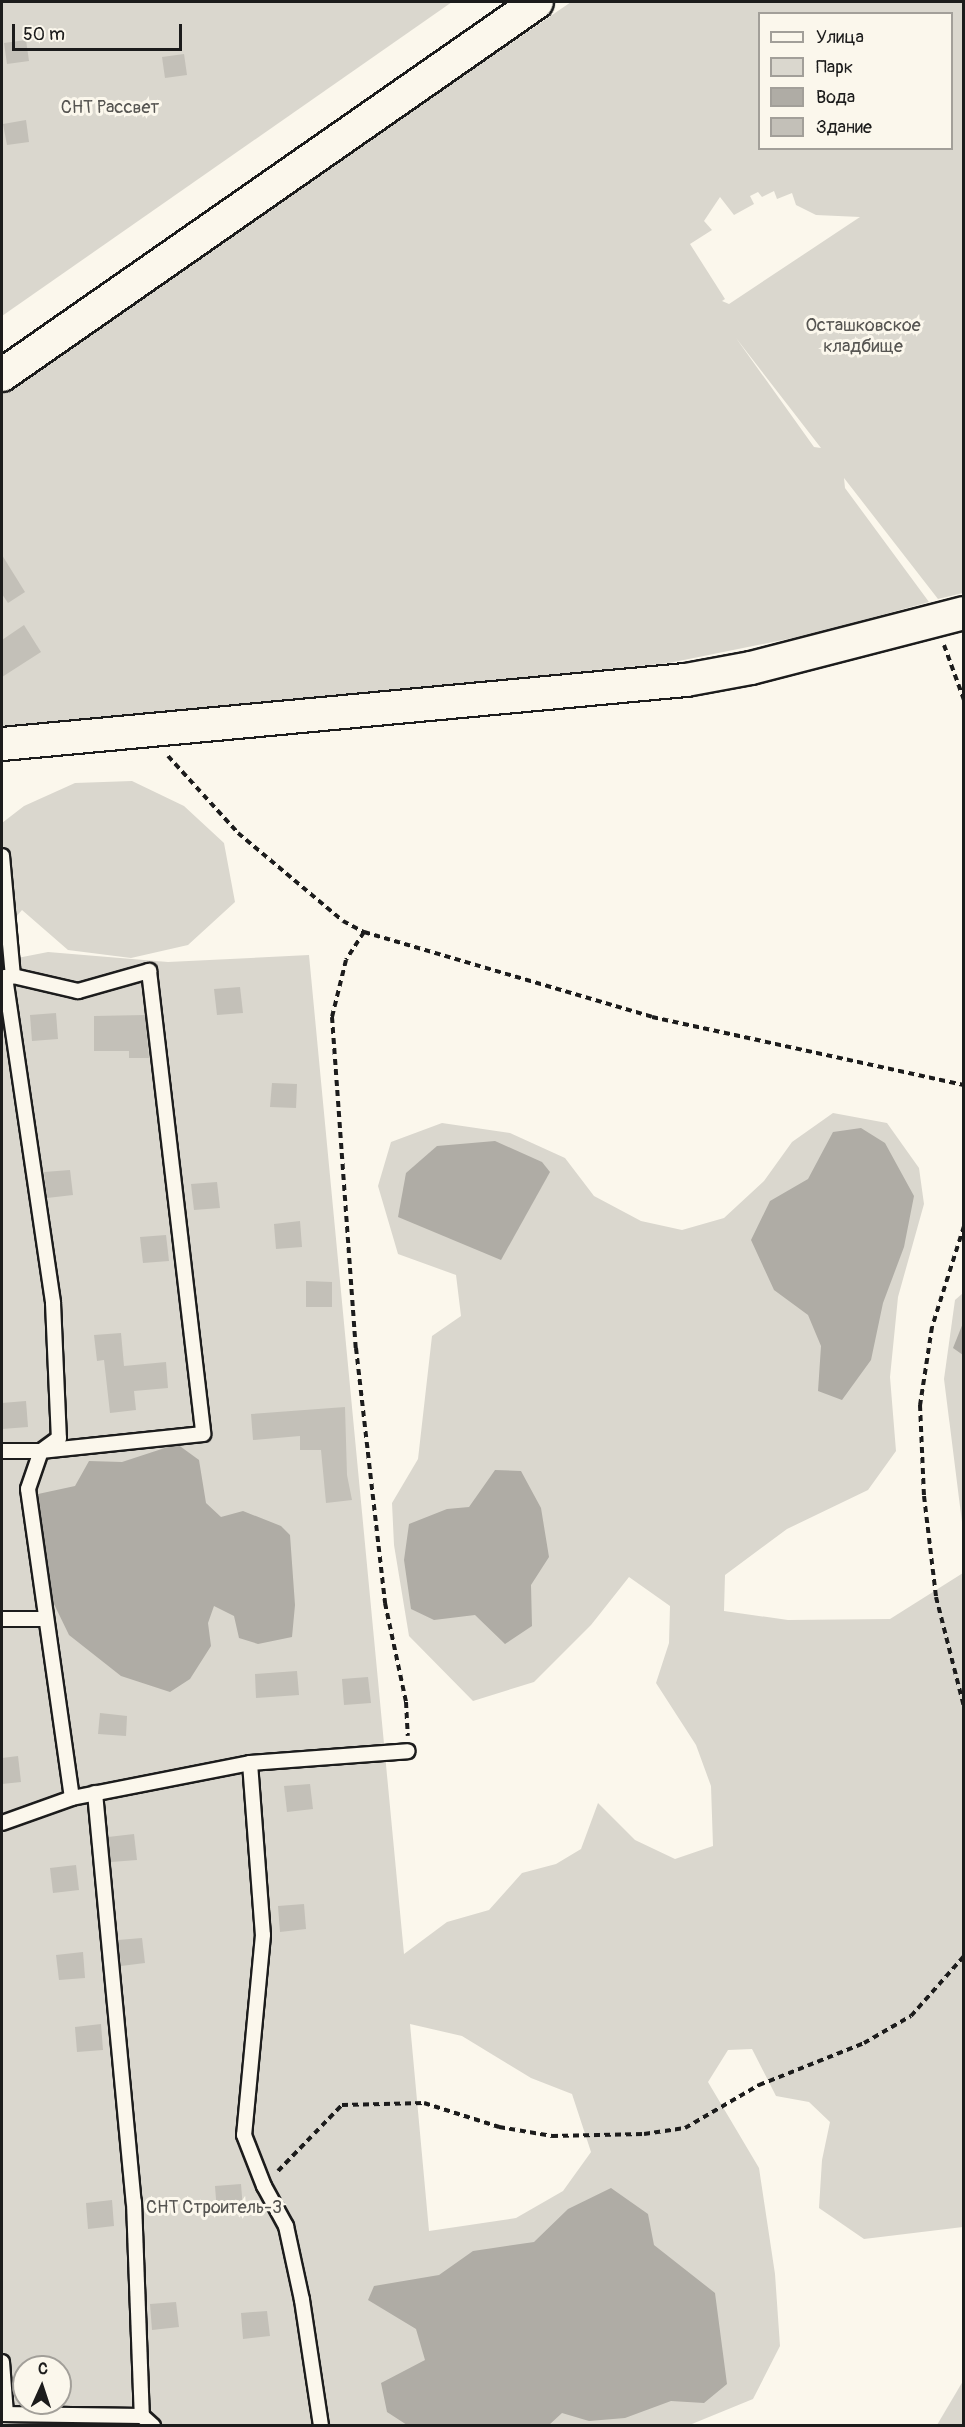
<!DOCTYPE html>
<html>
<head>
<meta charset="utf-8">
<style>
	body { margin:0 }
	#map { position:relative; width:965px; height:2427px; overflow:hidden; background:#fbf7ec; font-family:Pangolin,sans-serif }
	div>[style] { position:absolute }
	.green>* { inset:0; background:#dad7ce }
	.water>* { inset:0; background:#afaca5 }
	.building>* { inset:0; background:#c3c0b8 }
	.path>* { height:4px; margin-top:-2px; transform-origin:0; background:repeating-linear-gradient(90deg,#1c1c1c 0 6px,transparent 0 10.5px) }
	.roads { filter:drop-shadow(2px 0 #1c1c1c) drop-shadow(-2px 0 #1c1c1c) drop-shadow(0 2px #1c1c1c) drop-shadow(0 -2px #1c1c1c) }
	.service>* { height:14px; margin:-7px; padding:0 7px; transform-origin:7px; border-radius:7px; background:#fbf7ec }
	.tertiary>* { height:32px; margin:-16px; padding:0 16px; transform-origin:16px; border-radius:16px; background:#fbf7ec }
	span { translate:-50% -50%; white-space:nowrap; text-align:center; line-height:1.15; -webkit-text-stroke:6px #fbf7ec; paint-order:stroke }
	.park-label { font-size:18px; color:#555451 }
	.frame { position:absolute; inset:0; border:3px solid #1c1c1c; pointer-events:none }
	.legend { position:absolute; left:758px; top:12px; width:195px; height:138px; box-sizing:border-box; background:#fbf7ec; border:2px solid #a29f99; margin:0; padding:8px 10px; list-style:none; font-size:18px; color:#1c1c1c }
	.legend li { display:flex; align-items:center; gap:12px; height:30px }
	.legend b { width:30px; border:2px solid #a29f99 }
	.north { position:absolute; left:12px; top:2355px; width:60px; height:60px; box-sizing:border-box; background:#fbf7ec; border:2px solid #a29f99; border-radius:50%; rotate:3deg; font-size:16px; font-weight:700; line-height:24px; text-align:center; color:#1c1c1c }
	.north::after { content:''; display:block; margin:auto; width:21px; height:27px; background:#1c1c1c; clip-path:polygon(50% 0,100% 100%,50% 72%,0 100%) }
	.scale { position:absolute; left:12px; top:24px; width:170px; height:27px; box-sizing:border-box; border:3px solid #1c1c1c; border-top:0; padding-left:8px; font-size:18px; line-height:21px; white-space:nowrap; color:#1c1c1c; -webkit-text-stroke:4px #fbf7ec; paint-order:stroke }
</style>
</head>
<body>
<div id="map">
	<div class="green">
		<i style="clip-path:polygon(2px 2px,452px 2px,2px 316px)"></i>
		<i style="clip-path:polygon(evenodd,571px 2px,963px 2px,963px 593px,938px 599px,844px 478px,845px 488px,929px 602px,813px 634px,669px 663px,2px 728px,2px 392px,571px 2px,760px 14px,952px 14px,952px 148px,760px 148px,760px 14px,571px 2px,774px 191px,777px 199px,792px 193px,796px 205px,816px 215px,860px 217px,729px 304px,722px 301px,725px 299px,690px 244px,712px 230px,704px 221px,720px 197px,734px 215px,754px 204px,750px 196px,758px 192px,762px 197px,774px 191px,571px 2px,736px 338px,821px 448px,814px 447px,736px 338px)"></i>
		<i style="clip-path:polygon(132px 781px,184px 806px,224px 843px,235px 902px,188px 945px,131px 958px,68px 950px,22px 910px,2px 933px,2px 823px,24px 806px,75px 783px)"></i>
		<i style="clip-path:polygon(evenodd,48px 952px,168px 962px,309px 955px,404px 1954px,447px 1922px,489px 1910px,522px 1873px,556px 1864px,581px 1849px,598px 1803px,635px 1840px,675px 1859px,713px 1846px,711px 1786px,696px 1745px,656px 1683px,669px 1643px,670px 1606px,629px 1577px,591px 1625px,534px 1682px,473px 1701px,409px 1636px,394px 1545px,392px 1503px,418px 1459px,432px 1336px,461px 1316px,456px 1275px,398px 1254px,378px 1186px,391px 1142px,442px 1123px,510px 1133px,565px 1158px,594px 1196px,641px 1221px,682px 1230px,724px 1218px,764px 1181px,792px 1142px,833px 1113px,887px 1123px,919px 1168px,924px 1204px,898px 1297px,890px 1377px,896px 1451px,868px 1490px,787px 1529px,725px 1575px,724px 1611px,788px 1620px,890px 1619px,963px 1573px,963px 2227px,864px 2239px,819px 2208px,822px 2160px,830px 2122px,809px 2102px,776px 2096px,752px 2049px,728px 2050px,708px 2082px,759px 2168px,775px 2274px,780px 2346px,753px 2399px,687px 2426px,2px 2426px,2px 961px,48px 952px,410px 2024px,462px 2036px,531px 2078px,572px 2094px,591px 2152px,563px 2191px,516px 2218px,429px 2231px,410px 2024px,48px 952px,24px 2367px,60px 2367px,60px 2403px,24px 2403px,24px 2367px)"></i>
		<i style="clip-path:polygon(963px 1293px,963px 1530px,944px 1379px,955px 1300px)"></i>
		<i style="clip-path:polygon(963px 2381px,963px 2425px,937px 2425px)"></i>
	</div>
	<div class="water">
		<i style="clip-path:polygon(861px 1128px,885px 1143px,914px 1196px,904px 1247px,883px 1303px,871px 1360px,842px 1400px,818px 1391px,821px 1346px,808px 1315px,774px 1290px,751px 1240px,770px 1201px,808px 1179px,833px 1132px)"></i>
		<i style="clip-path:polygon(495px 1141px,542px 1162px,550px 1172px,501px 1260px,398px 1217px,406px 1173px,437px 1146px)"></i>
		<i style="clip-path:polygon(963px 1323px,963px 1355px,953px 1348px)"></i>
		<i style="clip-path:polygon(177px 1444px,199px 1460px,206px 1503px,221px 1517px,243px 1511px,281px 1526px,290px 1535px,295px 1605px,292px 1637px,258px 1644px,239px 1638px,234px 1616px,214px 1606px,208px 1623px,211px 1646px,190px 1679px,170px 1692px,121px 1676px,69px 1635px,52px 1600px,37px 1543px,36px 1506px,38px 1494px,75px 1486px,89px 1461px,122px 1462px)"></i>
		<i style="clip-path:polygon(495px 1470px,521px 1471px,541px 1508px,549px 1557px,531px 1585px,532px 1626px,505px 1644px,475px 1615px,434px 1620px,411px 1609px,404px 1560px,409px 1524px,447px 1509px,469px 1507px)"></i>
		<i style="clip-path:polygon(611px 2188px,648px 2214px,654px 2245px,715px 2293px,727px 2384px,704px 2403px,671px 2401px,625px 2418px,589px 2421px,562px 2413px,549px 2425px,407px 2425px,387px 2412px,381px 2383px,425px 2360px,416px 2329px,368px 2300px,374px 2286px,439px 2275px,473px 2251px,534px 2242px,568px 2209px)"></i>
	</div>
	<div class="building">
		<i style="clip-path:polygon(26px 40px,29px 61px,7px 64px,4px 43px)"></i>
		<i style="clip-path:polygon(184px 54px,187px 75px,165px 78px,162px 57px)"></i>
		<i style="clip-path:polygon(26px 120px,29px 142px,7px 145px,3px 124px)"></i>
		<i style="clip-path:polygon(2px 555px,25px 592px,8px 603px,2px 594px)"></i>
		<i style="clip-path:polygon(24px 625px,41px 652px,2px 677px,2px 640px)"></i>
		<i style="clip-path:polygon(240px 987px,243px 1013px,217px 1015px,214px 989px)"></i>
		<i style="clip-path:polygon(56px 1013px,58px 1039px,32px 1041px,30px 1015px)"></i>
		<i style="clip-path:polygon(145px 1015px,149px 1058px,129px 1058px,129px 1051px,94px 1051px,94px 1016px)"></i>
		<i style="clip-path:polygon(272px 1083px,297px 1084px,296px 1108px,270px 1107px)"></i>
		<i style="clip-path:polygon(70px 1170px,73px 1195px,47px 1198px,44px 1172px)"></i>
		<i style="clip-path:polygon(217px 1182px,220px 1208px,194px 1210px,191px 1184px)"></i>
		<i style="clip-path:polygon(300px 1221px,302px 1247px,276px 1249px,274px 1224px)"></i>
		<i style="clip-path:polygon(166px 1235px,169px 1261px,143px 1263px,140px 1237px)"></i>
		<i style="clip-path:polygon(306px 1281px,332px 1282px,332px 1307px,306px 1307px)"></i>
		<i style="clip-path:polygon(121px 1333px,124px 1366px,166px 1362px,168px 1388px,134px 1391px,136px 1410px,110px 1413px,104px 1360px,97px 1361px,94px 1335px)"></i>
		<i style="clip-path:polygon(26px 1401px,28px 1427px,2px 1429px,2px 1403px)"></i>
		<i style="clip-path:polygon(345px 1407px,347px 1475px,352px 1500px,326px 1503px,321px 1450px,300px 1450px,300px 1436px,253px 1440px,251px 1414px)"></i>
		<i style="clip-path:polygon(297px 1671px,299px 1695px,256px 1698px,255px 1674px)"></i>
		<i style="clip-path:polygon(368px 1677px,371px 1703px,344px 1705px,342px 1679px)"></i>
		<i style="clip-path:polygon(100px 1713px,127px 1716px,126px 1736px,98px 1734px)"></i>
		<i style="clip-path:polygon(18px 1756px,21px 1782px,2px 1784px,2px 1758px)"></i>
		<i style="clip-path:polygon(310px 1784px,313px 1809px,287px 1812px,284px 1786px)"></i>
		<i style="clip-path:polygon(134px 1834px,137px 1860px,111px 1862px,108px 1837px)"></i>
		<i style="clip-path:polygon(76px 1865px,79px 1890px,53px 1893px,50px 1868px)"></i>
		<i style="clip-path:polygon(304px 1904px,306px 1929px,280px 1932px,278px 1906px)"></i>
		<i style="clip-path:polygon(142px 1938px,145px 1963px,121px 1966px,118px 1940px)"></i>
		<i style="clip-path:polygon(83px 1952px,85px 1978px,59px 1980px,56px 1955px)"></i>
		<i style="clip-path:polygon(101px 2024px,103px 2050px,77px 2052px,75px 2027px)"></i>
		<i style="clip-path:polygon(241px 2184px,243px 2210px,217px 2212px,215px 2186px)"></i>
		<i style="clip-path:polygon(112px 2200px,114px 2226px,88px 2229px,86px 2203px)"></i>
		<i style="clip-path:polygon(176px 2302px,179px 2327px,152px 2330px,150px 2304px)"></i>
		<i style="clip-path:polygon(267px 2311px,270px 2336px,243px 2339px,241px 2313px)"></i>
	</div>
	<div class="path">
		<i style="left:944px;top:645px;width:59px;rotate:70deg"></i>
		<i style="left:168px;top:756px;width:104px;rotate:47.7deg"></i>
		<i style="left:238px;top:833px;width:137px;rotate:40deg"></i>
		<i style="left:343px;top:921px;width:24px;rotate:28deg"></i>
		<i style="left:364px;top:932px;width:33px;rotate:123deg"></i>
		<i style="left:346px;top:960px;width:59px;rotate:103.8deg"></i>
		<i style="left:332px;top:1017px;width:332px;rotate:85.9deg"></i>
		<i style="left:356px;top:1348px;width:257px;rotate:83.5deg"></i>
		<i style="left:385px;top:1603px;width:101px;rotate:78deg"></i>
		<i style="left:406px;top:1702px;width:34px;rotate:87deg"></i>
		<i style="left:364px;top:932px;width:300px;rotate:16.4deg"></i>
		<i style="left:652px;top:1017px;width:319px;rotate:12.3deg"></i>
		<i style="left:964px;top:1226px;width:106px;rotate:107.6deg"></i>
		<i style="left:932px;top:1327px;width:79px;rotate:98.7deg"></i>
		<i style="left:920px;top:1405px;width:91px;rotate:87.5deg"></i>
		<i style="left:924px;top:1496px;width:102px;rotate:83.2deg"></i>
		<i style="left:936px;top:1597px;width:114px;rotate:75.7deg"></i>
		<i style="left:278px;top:2171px;width:92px;rotate:-45.9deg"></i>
		<i style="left:342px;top:2105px;width:82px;rotate:-1.4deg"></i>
		<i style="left:424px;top:2103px;width:79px;rotate:17.7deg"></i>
		<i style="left:499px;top:2127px;width:54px;rotate:9.6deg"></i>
		<i style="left:552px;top:2136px;width:92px;rotate:-1.2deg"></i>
		<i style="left:644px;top:2134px;width:41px;rotate:-8.3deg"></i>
		<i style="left:685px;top:2128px;width:86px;rotate:-30.2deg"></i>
		<i style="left:759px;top:2085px;width:113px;rotate:-21.8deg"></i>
		<i style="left:864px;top:2043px;width:54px;rotate:-29.9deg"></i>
		<i style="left:911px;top:2016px;width:80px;rotate:-48.5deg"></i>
	</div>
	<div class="roads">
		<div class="service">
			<i style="left:2px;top:856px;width:121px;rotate:84.8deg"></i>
			<i style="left:5px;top:977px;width:330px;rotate:81.6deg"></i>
			<i style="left:53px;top:1303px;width:135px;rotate:87.5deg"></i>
			<i style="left:59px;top:1438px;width:22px;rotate:144deg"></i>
			<i style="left:41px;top:1451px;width:40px;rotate:108.9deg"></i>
			<i style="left:28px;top:1489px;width:312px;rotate:81.9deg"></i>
			<i style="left:2px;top:978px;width:11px;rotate:-10deg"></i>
			<i style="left:13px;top:976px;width:67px;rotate:13deg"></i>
			<i style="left:78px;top:991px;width:74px;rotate:-15.7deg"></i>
			<i style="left:149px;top:971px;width:466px;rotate:83.3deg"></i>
			<i style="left:203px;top:1434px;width:163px;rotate:174deg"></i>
			<i style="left:41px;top:1451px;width:39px;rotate:180deg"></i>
			<i style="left:2px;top:1619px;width:43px"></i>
			<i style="left:250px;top:1763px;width:172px;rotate:85.7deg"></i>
			<i style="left:263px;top:1935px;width:201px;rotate:95.4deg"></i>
			<i style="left:244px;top:2135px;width:55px;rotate:68.6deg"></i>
			<i style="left:264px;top:2186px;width:46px;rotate:61.2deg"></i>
			<i style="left:286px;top:2226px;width:76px;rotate:77.8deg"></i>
			<i style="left:302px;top:2300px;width:127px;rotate:81.4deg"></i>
			<i style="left:95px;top:1793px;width:411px;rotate:84.6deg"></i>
			<i style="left:134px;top:2202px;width:214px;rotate:87.9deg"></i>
			<i style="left:2px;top:1823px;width:74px;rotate:-19.7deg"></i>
			<i style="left:72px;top:1798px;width:181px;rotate:-11.1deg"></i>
			<i style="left:250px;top:1763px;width:158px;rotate:-4.3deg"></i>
			<i style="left:2px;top:2362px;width:52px;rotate:85.6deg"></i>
			<i style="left:2px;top:2414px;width:140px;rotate:0.8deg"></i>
			<i style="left:142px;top:2416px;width:15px;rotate:42deg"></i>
		</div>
		<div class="tertiary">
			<i style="left:2px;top:375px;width:652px;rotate:-34.88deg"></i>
			<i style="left:2px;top:744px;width:687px;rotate:-5.35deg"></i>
			<i style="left:686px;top:680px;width:66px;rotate:-10.5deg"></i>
			<i style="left:751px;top:668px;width:220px;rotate:-14.5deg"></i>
		</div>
	</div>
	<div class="park-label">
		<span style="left:110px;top:108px">СНТ Рассвет</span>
		<span style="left:863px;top:337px">Осташковское<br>кладбище</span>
		<span style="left:214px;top:2208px">СНТ Строитель-3</span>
	</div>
	<div class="frame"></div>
	<ul class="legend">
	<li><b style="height:8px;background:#fbf7ec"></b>Улица</li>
	<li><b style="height:16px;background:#dad7ce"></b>Парк</li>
	<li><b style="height:16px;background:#afaca5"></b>Вода</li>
	<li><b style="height:16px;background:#c3c0b8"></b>Здание</li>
	</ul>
	<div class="north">С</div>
	<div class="scale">50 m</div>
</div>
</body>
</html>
